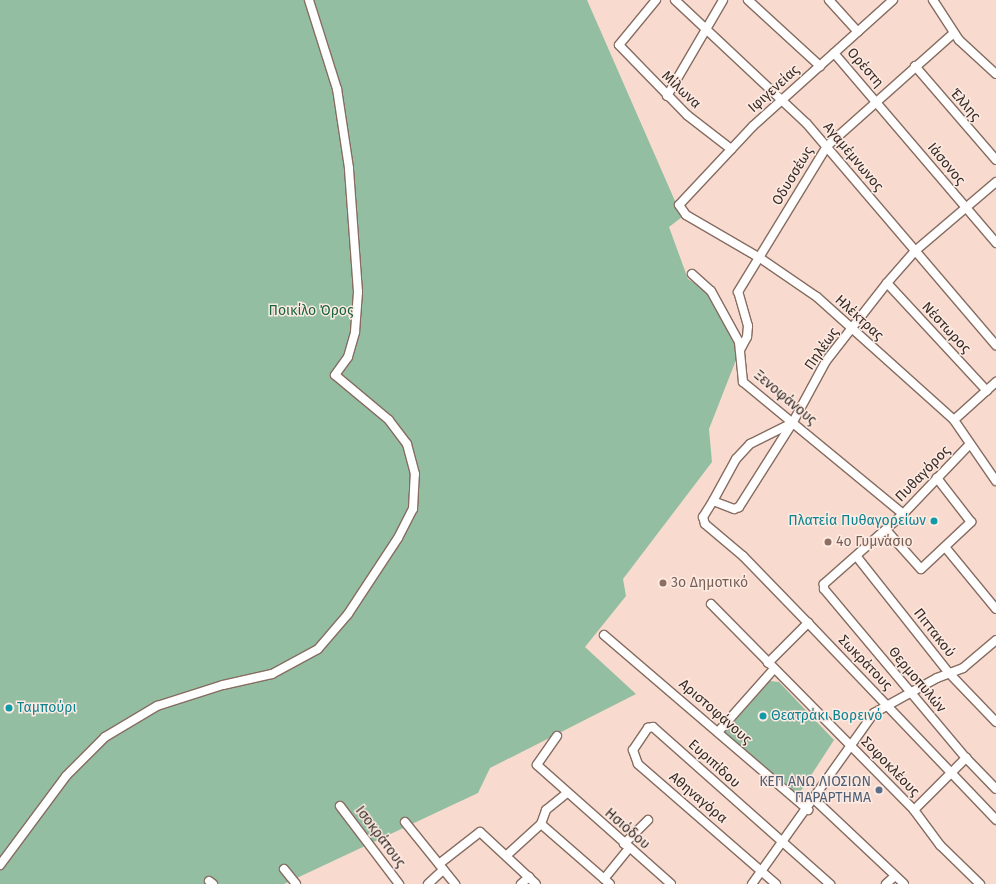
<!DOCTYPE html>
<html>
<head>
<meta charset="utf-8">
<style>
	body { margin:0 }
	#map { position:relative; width:996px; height:884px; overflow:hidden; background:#f8dbce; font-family:"Fira Sans",sans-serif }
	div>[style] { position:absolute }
	.green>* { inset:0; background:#93bea1 }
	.roads { filter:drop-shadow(1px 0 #866c61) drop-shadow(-1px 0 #866c61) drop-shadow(0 1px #866c61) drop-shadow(0 -1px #866c61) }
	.minor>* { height:8px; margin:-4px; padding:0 4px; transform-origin:4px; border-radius:4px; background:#fff }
	.dots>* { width:11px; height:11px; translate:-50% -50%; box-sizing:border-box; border:2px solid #fdebe3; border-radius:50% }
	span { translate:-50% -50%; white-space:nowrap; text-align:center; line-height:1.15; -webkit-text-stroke:3px #fdebe3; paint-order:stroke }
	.street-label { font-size:14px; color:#352a25 }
	.park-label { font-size:14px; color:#19643c }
	.culture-label { font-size:14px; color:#0d838f }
	.right { translate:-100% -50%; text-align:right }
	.left { translate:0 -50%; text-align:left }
	.education-label { font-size:14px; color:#785e54 }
	.service-label { font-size:14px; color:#4e5e75 }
</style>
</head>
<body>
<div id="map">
	<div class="green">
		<i style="clip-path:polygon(0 0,587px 0,682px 217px,669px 227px,688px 279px,707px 291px,737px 343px,738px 355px,709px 429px,712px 462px,623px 579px,626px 596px,585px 647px,636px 694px,490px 768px,478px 793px,284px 884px,0 884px)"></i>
		<i style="clip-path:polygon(770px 681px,779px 682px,834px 740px,797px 797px,725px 732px)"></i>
	</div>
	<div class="roads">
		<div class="minor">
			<i style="left:656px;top:0;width:58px;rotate:129.4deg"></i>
			<i style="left:619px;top:45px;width:98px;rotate:45.8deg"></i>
			<i style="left:687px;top:115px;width:56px;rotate:37.7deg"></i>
			<i style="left:675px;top:0;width:181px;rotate:43.2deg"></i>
			<i style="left:807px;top:124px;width:291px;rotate:49.5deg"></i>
			<i style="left:748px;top:0;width:98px;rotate:42.5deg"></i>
			<i style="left:829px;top:0;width:43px;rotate:47.8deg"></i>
			<i style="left:893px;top:0;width:188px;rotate:138deg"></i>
			<i style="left:753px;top:126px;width:108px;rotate:133.1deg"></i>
			<i style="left:679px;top:205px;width:12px;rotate:55deg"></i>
			<i style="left:686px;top:215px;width:86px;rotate:30.2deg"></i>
			<i style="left:760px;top:258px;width:69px;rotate:34.4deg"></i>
			<i style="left:817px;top:297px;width:184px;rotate:41.9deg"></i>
			<i style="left:954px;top:420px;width:74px;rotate:55.5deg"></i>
			<i style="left:933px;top:0;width:48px;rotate:57deg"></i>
			<i style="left:959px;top:40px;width:50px;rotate:42.6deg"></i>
			<i style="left:834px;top:53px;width:250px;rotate:49.5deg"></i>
			<i style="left:915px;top:66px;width:124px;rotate:49.2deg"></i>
			<i style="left:667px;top:96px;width:111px;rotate:-59.7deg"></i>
			<i style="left:996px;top:182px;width:106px;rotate:139.6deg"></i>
			<i style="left:915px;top:251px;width:43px;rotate:131.2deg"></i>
			<i style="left:887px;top:283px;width:99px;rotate:128deg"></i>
			<i style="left:826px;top:361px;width:69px;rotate:118.4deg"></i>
			<i style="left:793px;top:422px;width:101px;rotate:122.4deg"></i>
			<i style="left:739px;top:507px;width:5px;rotate:158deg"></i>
			<i style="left:734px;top:509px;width:22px;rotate:-159deg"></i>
			<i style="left:713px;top:501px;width:19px;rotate:122deg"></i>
			<i style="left:703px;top:517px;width:7px;rotate:74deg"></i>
			<i style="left:705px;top:524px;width:50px;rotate:40.1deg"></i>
			<i style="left:743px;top:556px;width:93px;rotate:45.9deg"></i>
			<i style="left:808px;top:623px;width:272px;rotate:46.3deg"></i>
			<i style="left:692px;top:274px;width:25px;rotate:42deg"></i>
			<i style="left:711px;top:291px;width:58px;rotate:61.2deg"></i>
			<i style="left:739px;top:342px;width:40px;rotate:84.3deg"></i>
			<i style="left:743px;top:382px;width:207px;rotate:39.5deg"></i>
			<i style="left:887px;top:283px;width:147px;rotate:47.2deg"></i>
			<i style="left:740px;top:350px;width:15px;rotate:-62deg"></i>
			<i style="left:747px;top:337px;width:11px;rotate:-85deg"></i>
			<i style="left:748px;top:326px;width:35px;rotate:-106deg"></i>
			<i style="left:738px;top:292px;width:171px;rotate:-58.6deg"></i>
			<i style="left:827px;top:146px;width:170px;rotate:-41.7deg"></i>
			<i style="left:954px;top:420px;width:57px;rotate:-42.1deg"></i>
			<i style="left:969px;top:445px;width:95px;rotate:133.7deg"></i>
			<i style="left:903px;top:514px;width:106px;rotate:138.5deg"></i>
			<i style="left:824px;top:584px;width:5px;rotate:90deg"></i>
			<i style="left:824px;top:589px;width:221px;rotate:50deg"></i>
			<i style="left:966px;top:758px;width:43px;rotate:45.9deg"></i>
			<i style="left:713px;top:501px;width:48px;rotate:-61.3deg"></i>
			<i style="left:736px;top:459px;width:21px;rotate:-47deg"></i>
			<i style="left:750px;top:444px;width:47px;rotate:-26.6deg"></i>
			<i style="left:886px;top:530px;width:52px;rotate:48.1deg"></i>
			<i style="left:921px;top:569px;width:69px;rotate:-43.2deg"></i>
			<i style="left:971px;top:522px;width:56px;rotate:-127.7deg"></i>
			<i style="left:945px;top:547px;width:80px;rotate:50.6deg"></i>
			<i style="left:857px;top:557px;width:148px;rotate:51.6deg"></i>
			<i style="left:949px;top:673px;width:68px;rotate:46.2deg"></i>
			<i style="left:711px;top:604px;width:289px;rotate:45.4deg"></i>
			<i style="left:914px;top:810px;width:44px;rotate:53.4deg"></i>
			<i style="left:940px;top:845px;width:56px;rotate:44.3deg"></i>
			<i style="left:604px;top:635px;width:269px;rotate:40.6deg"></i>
			<i style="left:768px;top:663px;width:57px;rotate:-45deg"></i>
			<i style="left:718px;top:732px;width:84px;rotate:-48.4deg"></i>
			<i style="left:557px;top:736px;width:35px;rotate:125deg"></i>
			<i style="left:537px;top:765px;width:179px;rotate:41.6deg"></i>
			<i style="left:815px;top:800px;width:122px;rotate:43.3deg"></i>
			<i style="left:340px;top:806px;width:98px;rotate:52.9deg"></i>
			<i style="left:914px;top:810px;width:74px;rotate:-45deg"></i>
			<i style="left:405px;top:822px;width:80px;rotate:51.1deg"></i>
			<i style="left:541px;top:824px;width:91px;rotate:41deg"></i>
			<i style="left:541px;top:824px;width:15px;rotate:-70deg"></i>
			<i style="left:546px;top:810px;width:27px;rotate:-39deg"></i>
			<i style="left:624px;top:844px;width:34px;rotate:-45deg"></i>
			<i style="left:507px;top:855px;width:46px;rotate:-42.4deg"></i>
			<i style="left:439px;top:864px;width:52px;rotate:-38deg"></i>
			<i style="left:480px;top:832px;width:76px;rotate:42.9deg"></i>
			<i style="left:0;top:865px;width:111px;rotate:-53.4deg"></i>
			<i style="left:66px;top:776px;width:55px;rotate:-45deg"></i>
			<i style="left:105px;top:737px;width:61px;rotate:-30.8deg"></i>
			<i style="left:157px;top:706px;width:69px;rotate:-17.7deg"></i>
			<i style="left:223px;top:685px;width:50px;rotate:-12.7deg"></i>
			<i style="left:272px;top:674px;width:52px;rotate:-28.5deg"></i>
			<i style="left:318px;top:649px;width:46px;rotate:-49.4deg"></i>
			<i style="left:348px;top:614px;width:91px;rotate:-56.7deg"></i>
			<i style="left:398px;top:538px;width:33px;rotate:-63deg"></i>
			<i style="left:413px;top:509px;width:35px;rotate:-87deg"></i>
			<i style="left:415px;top:474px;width:31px;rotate:-105deg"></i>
			<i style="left:407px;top:444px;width:30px;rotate:-127deg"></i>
			<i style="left:389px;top:420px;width:70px;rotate:-140.2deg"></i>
			<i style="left:335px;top:375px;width:22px;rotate:-54deg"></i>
			<i style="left:348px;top:357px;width:26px;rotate:-74deg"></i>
			<i style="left:355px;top:332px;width:40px;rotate:-85.7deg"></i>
			<i style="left:358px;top:292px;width:124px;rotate:-94.2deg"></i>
			<i style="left:349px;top:168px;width:80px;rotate:-98.6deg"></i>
			<i style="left:337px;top:89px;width:93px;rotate:-107.5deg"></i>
			<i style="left:284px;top:869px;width:19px;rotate:51deg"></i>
			<i style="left:604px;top:879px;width:40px;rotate:-51deg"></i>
			<i style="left:209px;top:881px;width:5px;rotate:37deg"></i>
			<i style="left:428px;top:884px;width:21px;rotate:-43deg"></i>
			<i style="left:521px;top:884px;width:11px;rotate:-41deg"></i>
			<i style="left:752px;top:884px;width:210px;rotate:-54.5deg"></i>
			<i style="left:874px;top:713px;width:72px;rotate:-29.1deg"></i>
			<i style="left:937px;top:678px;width:28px;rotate:-21deg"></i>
			<i style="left:963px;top:668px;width:43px;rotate:-40.3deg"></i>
			<i style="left:776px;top:884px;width:183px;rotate:-139deg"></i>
			<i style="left:638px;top:764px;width:15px;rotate:-110deg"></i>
			<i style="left:633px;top:750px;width:27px;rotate:-56deg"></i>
			<i style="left:648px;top:728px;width:5px;rotate:-11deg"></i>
			<i style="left:653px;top:727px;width:237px;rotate:41.6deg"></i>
			<i style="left:886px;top:884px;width:12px;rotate:-42deg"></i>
		</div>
	</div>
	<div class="dots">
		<i style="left:934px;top:521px;background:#0f9aa8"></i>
		<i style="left:828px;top:542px;background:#8d6e63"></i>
		<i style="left:663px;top:583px;background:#8d6e63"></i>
		<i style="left:9px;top:708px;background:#0f9aa8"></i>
		<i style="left:763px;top:716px;background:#0f9aa8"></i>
		<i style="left:879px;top:790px;background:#5c6f8a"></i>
	</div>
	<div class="street-label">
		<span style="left:865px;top:68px;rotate:49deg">Ορέστη</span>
		<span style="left:774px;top:89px;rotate:-42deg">Ιφιγενείας</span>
		<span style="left:681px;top:90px;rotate:43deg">Μίλωνα</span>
		<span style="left:965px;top:105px;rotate:49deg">Έλλης</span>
		<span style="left:853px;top:157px;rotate:50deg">Αγαμέμνωνος</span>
		<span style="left:946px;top:164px;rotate:50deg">Ιάσονος</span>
		<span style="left:793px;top:176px;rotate:-59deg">Οδυσσέως</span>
		<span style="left:859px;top:318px;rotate:42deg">Ηλέκτρας</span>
		<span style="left:946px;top:328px;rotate:47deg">Νέστωρος</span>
		<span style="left:822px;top:349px;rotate:-55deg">Πηλέως</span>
		<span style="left:785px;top:398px;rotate:40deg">Ξενοφάνους</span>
		<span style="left:923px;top:474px;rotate:-46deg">Πυθαγόρος</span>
		<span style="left:934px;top:633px;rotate:52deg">Πιττακού</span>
		<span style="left:865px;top:663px;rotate:46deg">Σωκράτους</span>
		<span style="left:917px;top:680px;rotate:50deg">Θερμοπυλών</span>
		<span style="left:715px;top:712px;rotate:41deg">Αριστοφάνους</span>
		<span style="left:714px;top:764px;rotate:42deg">Ευριπίδου</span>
		<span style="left:890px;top:767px;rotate:46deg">Σοφοκλέους</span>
		<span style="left:698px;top:798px;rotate:40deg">Αθηναγόρα</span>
		<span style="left:627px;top:829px;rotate:41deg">Ησιόδου</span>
		<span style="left:380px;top:837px;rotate:53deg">Ισοκράτους</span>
	</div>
	<div class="park-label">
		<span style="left:311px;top:311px">Ποικίλο Όρος</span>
	</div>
	<div class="culture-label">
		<span class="right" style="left:926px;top:521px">Πλατεία Πυθαγορείων</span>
		<span class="left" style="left:17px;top:708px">Ταμπούρι</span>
		<span class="left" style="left:771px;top:716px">Θεατράκι Βορεινό</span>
	</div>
	<div class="education-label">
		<span class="left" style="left:836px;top:542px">4ο Γυμνάσιο</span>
		<span class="left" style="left:671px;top:583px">3ο Δημοτικό</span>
	</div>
	<div class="service-label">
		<span class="right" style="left:871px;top:790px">ΚΕΠ ΑΝΩ ΛΙΟΣΙΩΝ<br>ΠΑΡΑΡΤΗΜΑ</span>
	</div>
</div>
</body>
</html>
